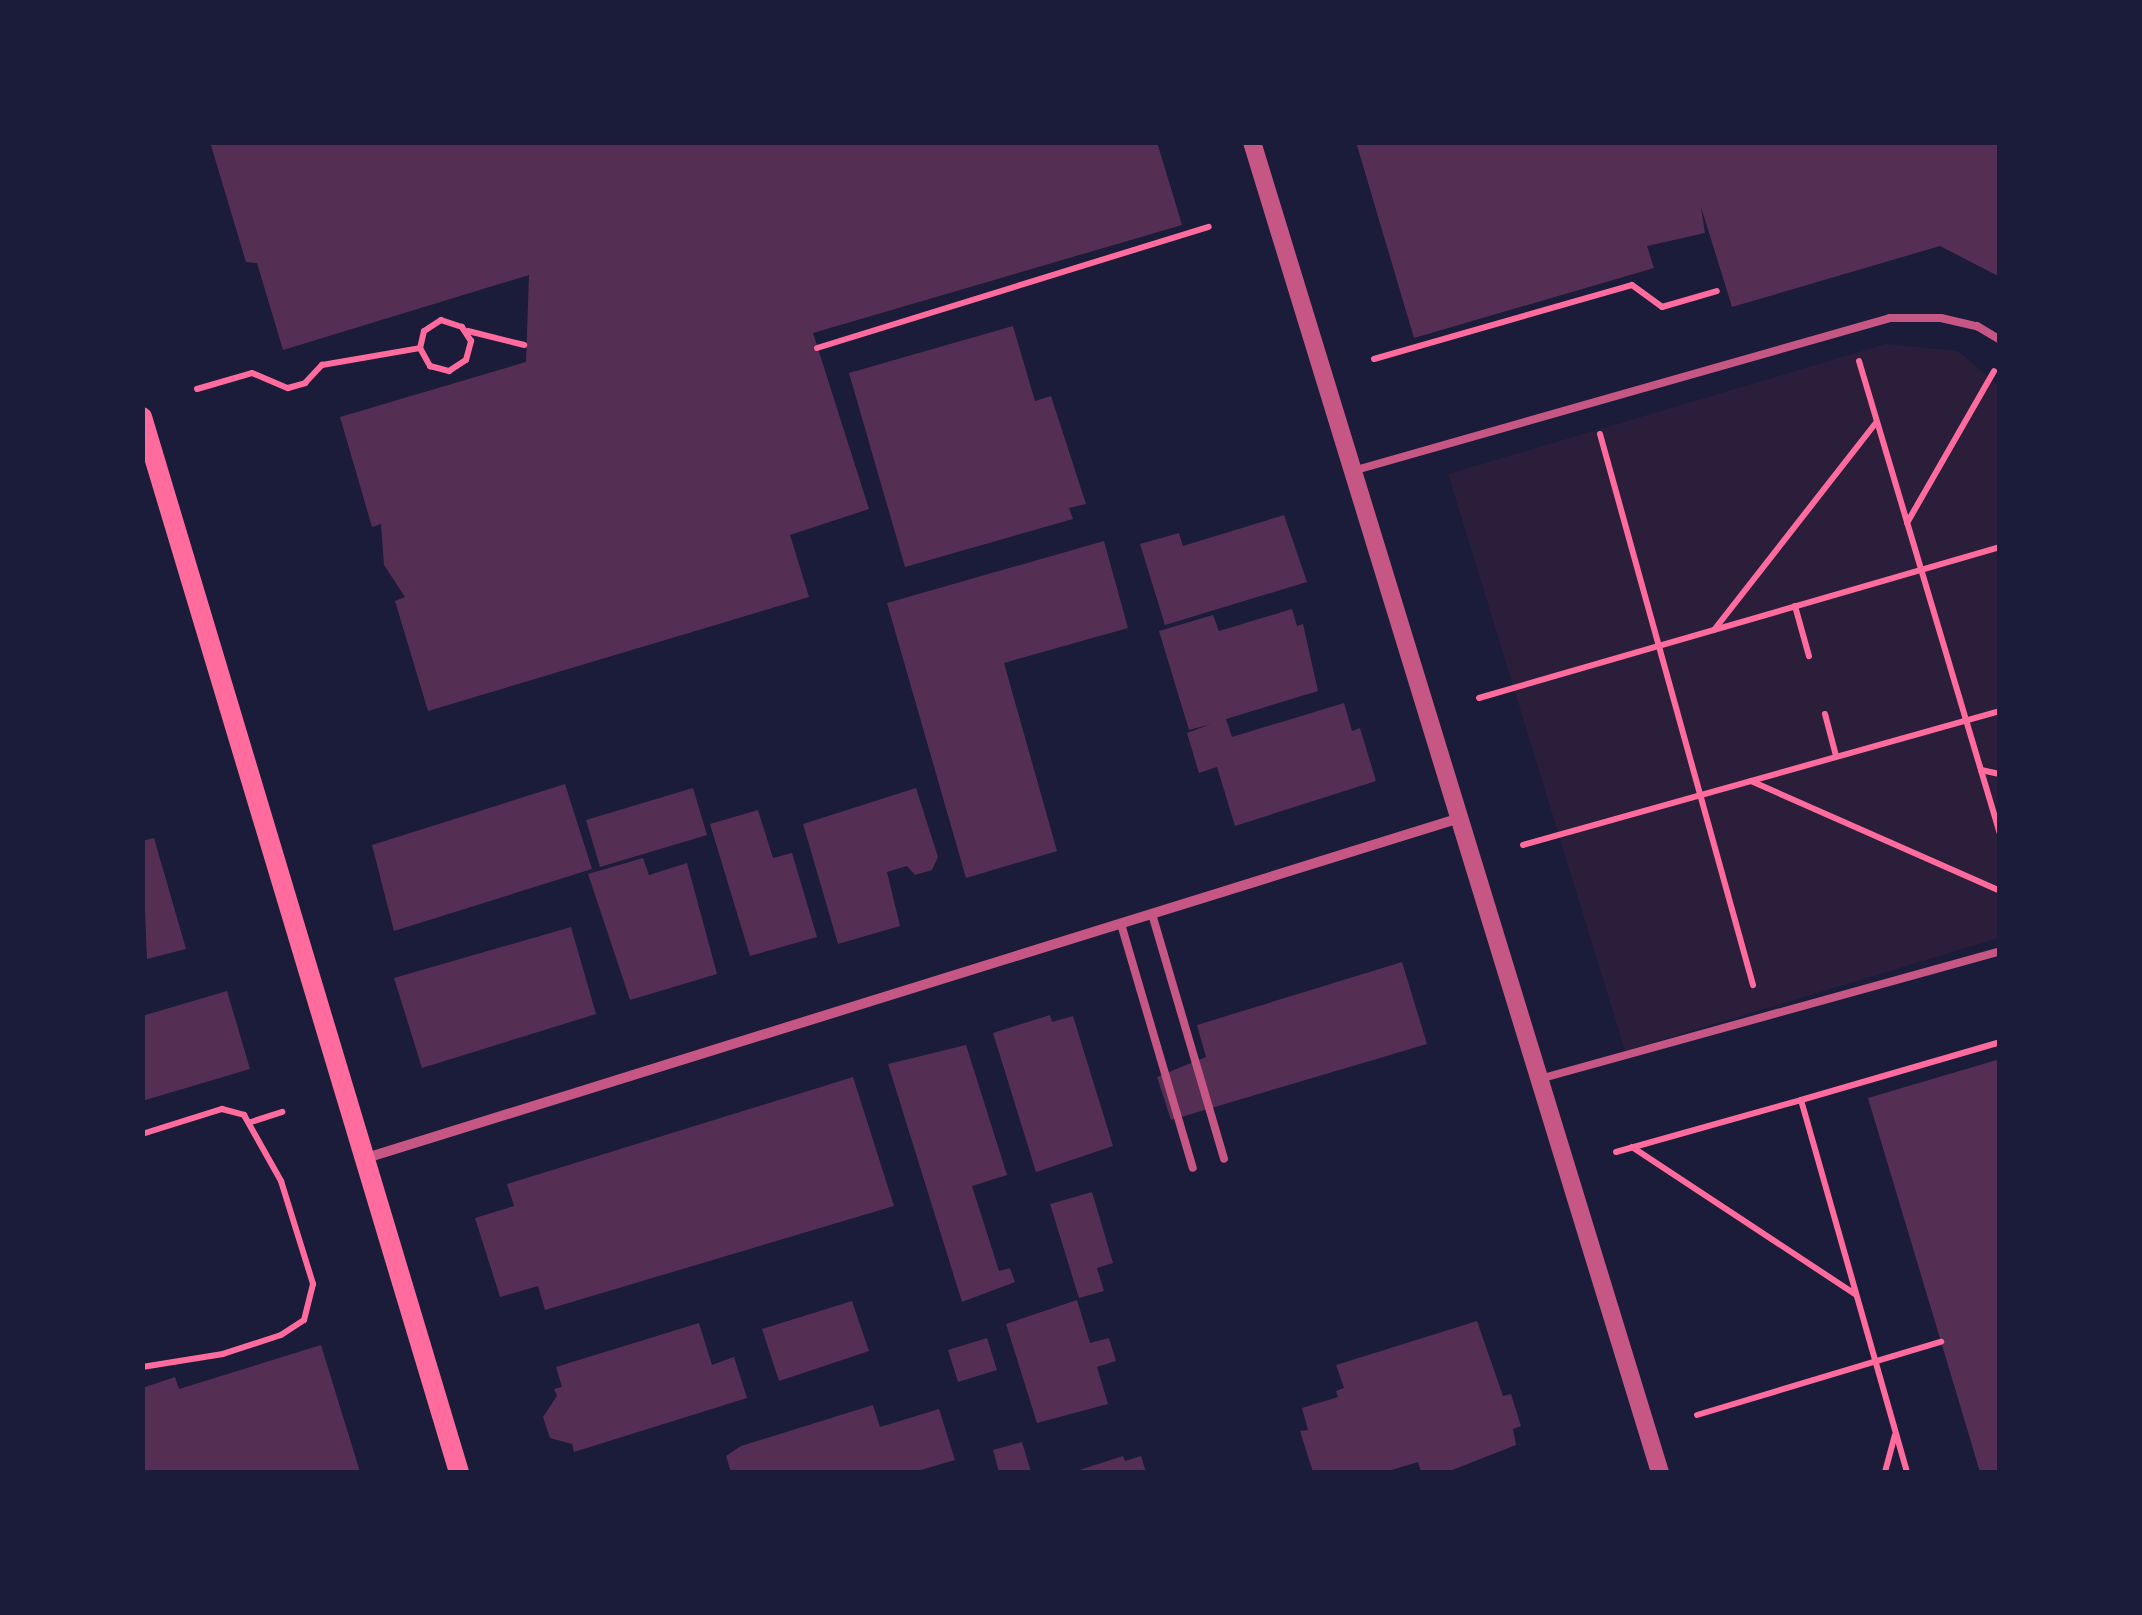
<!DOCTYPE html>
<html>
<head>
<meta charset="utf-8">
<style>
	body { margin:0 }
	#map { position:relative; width:2142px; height:1615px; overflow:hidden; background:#1b1b3a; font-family:Arial,sans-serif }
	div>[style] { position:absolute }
	.green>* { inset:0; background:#2a1e3b }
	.building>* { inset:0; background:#542f53 }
	.path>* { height:6px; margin:-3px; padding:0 3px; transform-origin:3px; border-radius:3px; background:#ff6b9d }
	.service>* { height:8px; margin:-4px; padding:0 4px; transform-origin:4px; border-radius:4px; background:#c65784 }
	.minor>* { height:10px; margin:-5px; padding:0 5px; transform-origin:5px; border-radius:5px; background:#c65784 }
	.tertiary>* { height:18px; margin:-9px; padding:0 9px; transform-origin:9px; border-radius:9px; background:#c65784 }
	.secondary>* { height:20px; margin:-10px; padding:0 10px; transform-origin:10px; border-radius:10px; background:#ff6b9d }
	span { translate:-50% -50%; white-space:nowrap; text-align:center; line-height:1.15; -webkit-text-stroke:8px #1b1b3a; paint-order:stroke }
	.frame { position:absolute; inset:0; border:145px solid #1b1b3a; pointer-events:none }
</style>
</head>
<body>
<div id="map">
	<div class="green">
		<i style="clip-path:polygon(1886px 344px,1958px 351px,2000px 387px,1999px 938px,1625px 1051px,1448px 474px)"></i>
	</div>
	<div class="building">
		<i style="clip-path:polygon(210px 142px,1157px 142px,1182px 225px,813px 333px,869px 509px,790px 535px,809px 597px,428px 711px,395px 601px,405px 597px,384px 565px,381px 524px,372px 527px,340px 417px,526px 362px,529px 275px,283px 350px,257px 263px,246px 262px)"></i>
		<i style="clip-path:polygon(1356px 142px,2000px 142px,2000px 277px,1940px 246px,1732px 307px,1701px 207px,1705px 233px,1647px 246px,1654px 268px,1414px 338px)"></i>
		<i style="clip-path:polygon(1013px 326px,1035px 401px,1051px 396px,1086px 504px,1069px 508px,1073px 519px,905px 567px,849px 373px)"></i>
		<i style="clip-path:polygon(1284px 515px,1307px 582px,1165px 625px,1140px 544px,1179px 533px,1183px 546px)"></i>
		<i style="clip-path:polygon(1104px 541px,1128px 628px,1004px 663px,1057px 851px,966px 878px,887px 603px)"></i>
		<i style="clip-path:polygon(1292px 609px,1297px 626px,1303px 624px,1318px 691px,1226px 719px,1232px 737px,1344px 703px,1352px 731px,1360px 728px,1376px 781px,1235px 826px,1217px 767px,1199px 773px,1187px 733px,1211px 724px,1189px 730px,1159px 631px,1213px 615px,1219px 631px)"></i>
		<i style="clip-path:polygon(565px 784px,592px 869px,394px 931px,372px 845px)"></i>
		<i style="clip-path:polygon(693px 788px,707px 835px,600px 867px,586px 820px)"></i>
		<i style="clip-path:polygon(916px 788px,938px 857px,932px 870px,915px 875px,907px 866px,887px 872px,900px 926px,838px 944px,803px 824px)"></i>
		<i style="clip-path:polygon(758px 810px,773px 858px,792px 853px,817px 937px,750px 956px,710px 824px)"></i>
		<i style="clip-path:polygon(154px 838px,186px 949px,147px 959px,142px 841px)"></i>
		<i style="clip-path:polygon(643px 858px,649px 875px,687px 863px,717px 974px,630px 1000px,588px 874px)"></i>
		<i style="clip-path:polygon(571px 927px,596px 1014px,422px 1068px,394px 978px)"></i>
		<i style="clip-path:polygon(1402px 962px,1427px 1044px,1171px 1120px,1157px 1077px,1206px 1057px,1197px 1025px)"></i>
		<i style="clip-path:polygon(227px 991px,250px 1069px,142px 1101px,142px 1016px)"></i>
		<i style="clip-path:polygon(1050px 1015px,1052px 1022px,1073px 1016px,1113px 1146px,1036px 1172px,993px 1033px)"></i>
		<i style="clip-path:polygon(966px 1045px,1007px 1175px,972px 1186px,999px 1271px,1010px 1268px,1015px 1282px,962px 1302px,888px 1064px)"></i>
		<i style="clip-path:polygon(2000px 1059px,2000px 1472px,1980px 1472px,1868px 1098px)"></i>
		<i style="clip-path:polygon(853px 1077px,894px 1206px,545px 1310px,538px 1286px,500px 1297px,475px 1218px,514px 1206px,507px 1184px)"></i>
		<i style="clip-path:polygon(1092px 1192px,1113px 1263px,1097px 1268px,1104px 1291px,1079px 1298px,1050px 1204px)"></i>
		<i style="clip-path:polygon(1077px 1300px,1090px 1343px,1109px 1338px,1116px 1361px,1097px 1367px,1108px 1404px,1037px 1423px,1006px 1324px)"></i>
		<i style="clip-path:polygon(852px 1301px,869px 1351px,779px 1381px,762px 1329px)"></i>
		<i style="clip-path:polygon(1477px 1321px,1503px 1396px,1511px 1394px,1521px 1426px,1513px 1429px,1516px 1445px,1447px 1472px,1421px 1472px,1418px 1462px,1385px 1472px,1313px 1472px,1300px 1431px,1308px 1430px,1302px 1408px,1338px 1397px,1336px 1391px,1344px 1388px,1336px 1365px)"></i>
		<i style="clip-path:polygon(699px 1323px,712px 1365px,734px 1357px,747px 1398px,574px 1452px,572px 1444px,550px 1438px,543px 1417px,557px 1396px,554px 1389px,562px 1387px,556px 1367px)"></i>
		<i style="clip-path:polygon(987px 1338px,997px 1370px,958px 1382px,948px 1350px)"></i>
		<i style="clip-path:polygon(321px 1345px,360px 1472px,142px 1472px,142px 1388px,175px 1377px,179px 1389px)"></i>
		<i style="clip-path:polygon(873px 1405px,880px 1427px,939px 1409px,955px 1460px,914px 1472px,731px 1472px,726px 1456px,741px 1446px)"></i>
		<i style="clip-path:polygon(1022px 1442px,1031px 1472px,999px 1472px,993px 1450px)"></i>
		<i style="clip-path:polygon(1123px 1456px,1125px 1461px,1141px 1456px,1146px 1472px,1073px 1472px)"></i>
	</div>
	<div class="path">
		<i style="left:468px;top:331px;width:58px;rotate:14deg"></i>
		<i style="left:817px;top:348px;width:410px;rotate:-17.2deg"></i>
		<i style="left:1374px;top:359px;width:268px;rotate:-16deg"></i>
		<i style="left:1632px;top:285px;width:37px;rotate:36deg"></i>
		<i style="left:1662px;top:307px;width:57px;rotate:-16.2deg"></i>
		<i style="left:1859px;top:361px;width:495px;rotate:73.4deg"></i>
		<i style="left:197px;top:389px;width:57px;rotate:-16.2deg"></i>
		<i style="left:252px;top:373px;width:39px;rotate:23deg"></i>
		<i style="left:288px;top:388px;width:18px;rotate:-16deg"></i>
		<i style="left:305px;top:383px;width:25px;rotate:-47deg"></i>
		<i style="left:322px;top:365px;width:99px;rotate:-9.8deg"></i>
		<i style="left:420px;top:348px;width:21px;rotate:61deg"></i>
		<i style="left:430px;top:366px;width:20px;rotate:15deg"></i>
		<i style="left:449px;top:371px;width:20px;rotate:-33deg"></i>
		<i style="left:466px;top:360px;width:20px;rotate:-75deg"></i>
		<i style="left:471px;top:341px;width:17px;rotate:-123deg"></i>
		<i style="left:462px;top:327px;width:22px;rotate:-162deg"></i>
		<i style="left:441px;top:320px;width:20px;rotate:147deg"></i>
		<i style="left:424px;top:331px;width:17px;rotate:103deg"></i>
		<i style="left:1600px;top:434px;width:572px;rotate:74.48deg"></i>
		<i style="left:1907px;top:523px;width:175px;rotate:-60.2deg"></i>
		<i style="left:1795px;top:606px;width:52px;rotate:74.4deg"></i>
		<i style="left:1714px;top:630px;width:263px;rotate:-52deg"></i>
		<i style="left:1479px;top:698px;width:542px;rotate:-16.16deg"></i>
		<i style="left:1825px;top:714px;width:43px;rotate:75.3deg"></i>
		<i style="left:1981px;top:770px;width:19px;rotate:12deg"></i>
		<i style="left:1751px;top:781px;width:272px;rotate:23.8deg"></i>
		<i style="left:1523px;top:845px;width:495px;rotate:-15.7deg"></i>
		<i style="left:1801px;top:1100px;width:207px;rotate:-16.2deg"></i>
		<i style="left:251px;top:1122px;width:33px;rotate:-18deg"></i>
		<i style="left:142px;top:1134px;width:84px;rotate:-17.4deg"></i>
		<i style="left:222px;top:1109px;width:23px;rotate:15deg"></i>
		<i style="left:244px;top:1115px;width:76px;rotate:60.7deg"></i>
		<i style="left:281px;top:1181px;width:108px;rotate:72.7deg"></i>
		<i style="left:313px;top:1284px;width:37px;rotate:104deg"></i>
		<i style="left:304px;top:1320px;width:27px;rotate:147deg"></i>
		<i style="left:281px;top:1335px;width:61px;rotate:161.9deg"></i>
		<i style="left:223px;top:1354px;width:82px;rotate:170.9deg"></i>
		<i style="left:1632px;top:1147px;width:267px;rotate:33.4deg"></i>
		<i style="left:1616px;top:1152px;width:192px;rotate:-15.7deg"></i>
		<i style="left:1801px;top:1100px;width:387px;rotate:74.1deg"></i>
		<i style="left:1697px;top:1415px;width:255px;rotate:-16.7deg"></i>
		<i style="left:1885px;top:1472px;width:38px;rotate:-75deg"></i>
	</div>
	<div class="service">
		<i style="left:1356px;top:470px;width:555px;rotate:-15.89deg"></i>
		<i style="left:1890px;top:318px;width:51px"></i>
		<i style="left:1941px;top:318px;width:37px;rotate:13deg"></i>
		<i style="left:1977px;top:326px;width:27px;rotate:31deg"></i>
		<i style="left:1152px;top:914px;width:255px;rotate:73.6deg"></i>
		<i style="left:1121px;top:924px;width:254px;rotate:73.6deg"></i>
		<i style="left:1543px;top:1078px;width:474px;rotate:-15.5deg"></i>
	</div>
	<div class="minor">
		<i style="left:363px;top:1159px;width:1152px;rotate:-17.27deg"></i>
	</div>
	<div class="tertiary">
		<i style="left:1252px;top:142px;width:1391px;rotate:72.95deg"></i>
	</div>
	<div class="secondary">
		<i style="left:142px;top:417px;width:1102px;rotate:73.28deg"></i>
	</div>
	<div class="frame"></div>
</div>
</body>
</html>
